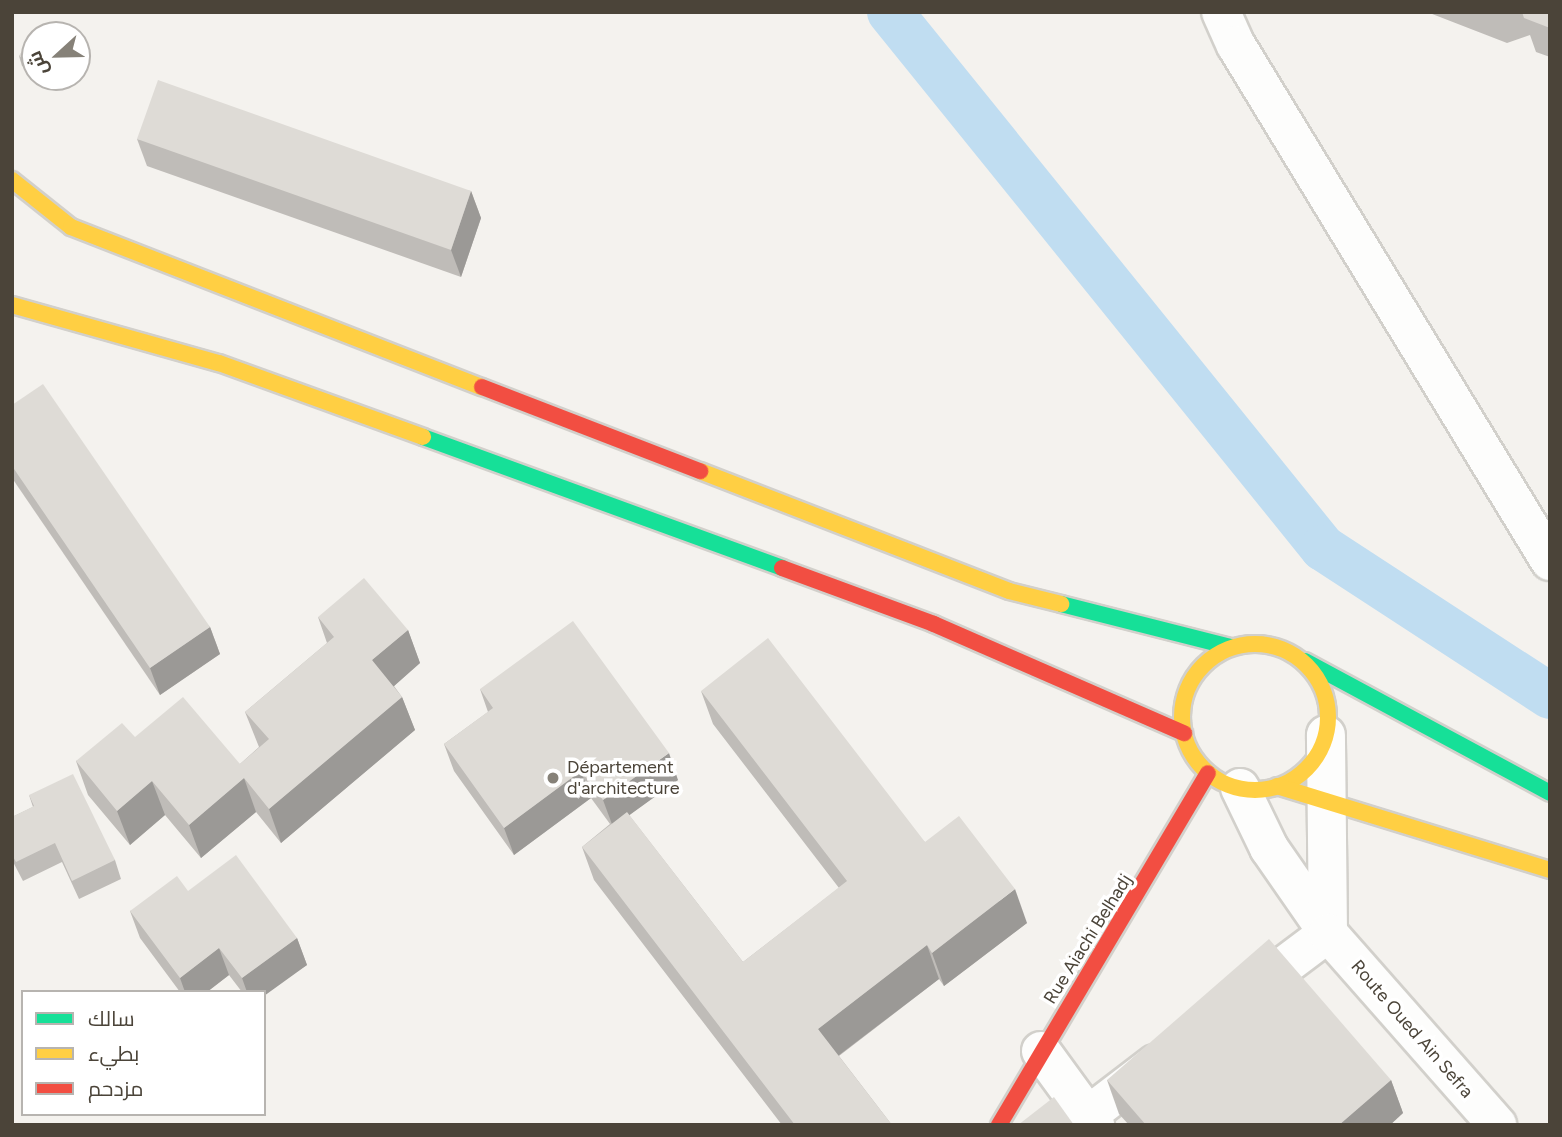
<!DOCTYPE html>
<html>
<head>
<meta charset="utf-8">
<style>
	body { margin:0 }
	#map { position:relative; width:1562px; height:1137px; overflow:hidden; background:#f4f2ee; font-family:Figtree,Cairo,sans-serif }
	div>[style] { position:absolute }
	.canal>* { height:46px; margin:-23px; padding:0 23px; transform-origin:23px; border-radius:23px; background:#c0ddf1 }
	.roads { filter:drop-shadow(2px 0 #d2d0cb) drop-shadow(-2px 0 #d2d0cb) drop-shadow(0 2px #d2d0cb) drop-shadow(0 -2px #d2d0cb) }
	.street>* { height:38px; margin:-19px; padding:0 19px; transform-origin:19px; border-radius:19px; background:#fdfdfc }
	.fast>* { height:16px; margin:-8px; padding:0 8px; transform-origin:8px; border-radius:8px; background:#16e098 }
	.slow>* { height:16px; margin:-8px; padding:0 8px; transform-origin:8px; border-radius:8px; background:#ffcf43 }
	.slow>.ring { margin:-8px; padding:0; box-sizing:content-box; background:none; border:16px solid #ffcf43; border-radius:50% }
	.jam>* { height:16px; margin:-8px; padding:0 8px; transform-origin:8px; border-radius:8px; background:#f24e42 }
	.wall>* { inset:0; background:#bfbcb8 }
	.shaded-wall>* { inset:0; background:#9b9996 }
	.building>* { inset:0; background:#dedbd6 }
	.dots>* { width:19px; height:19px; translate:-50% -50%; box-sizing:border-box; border:4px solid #fff; border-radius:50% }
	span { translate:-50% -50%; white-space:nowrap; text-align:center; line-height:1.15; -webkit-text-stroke:7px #fff; paint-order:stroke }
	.poi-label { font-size:18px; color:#4b4439 }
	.left { translate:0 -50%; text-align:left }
	.street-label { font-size:18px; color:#4b4439 }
	.frame { position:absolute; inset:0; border:14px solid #4b4439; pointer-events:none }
	.legend { position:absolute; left:21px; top:990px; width:245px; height:126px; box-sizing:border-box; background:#fff; border:2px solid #b7b4b0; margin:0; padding:9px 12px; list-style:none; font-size:21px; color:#4b4439 }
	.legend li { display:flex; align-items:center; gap:14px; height:35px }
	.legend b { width:35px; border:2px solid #b7b4b0 }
	.north { position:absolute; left:21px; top:21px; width:70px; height:70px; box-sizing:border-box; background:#fff; border:2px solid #b7b4b0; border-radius:50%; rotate:248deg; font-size:19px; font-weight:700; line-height:28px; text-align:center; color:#4b4439 }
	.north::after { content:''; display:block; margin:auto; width:24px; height:32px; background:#868178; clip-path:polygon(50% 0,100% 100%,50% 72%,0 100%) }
</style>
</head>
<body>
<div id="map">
	<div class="canal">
		<i style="left:890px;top:12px;width:689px;rotate:51.07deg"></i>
		<i style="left:1323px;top:548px;width:271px;rotate:33.1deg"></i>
	</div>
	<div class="roads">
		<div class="street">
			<i style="left:1221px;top:12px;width:36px;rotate:66deg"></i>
			<i style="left:1236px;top:45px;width:604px;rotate:58.68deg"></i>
			<i style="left:1240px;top:788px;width:67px;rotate:64.2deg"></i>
			<i style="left:1269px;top:848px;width:103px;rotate:55.2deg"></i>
			<i style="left:1328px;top:933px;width:198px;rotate:-90.6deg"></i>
			<i style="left:1248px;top:993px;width:100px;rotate:-36.9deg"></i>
			<i style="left:1328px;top:933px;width:256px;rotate:48.6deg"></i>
			<i style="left:1041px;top:1051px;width:92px;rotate:53.9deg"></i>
			<i style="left:1087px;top:1116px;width:86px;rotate:-37.4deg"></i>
		</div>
		<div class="fast">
			<i style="left:423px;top:437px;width:382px;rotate:20deg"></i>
			<i style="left:1061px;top:604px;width:175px;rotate:14.2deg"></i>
			<i style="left:1305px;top:661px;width:278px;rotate:28.3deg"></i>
		</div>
		<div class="slow">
			<i style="left:12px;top:180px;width:75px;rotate:38.5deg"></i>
			<i style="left:71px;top:227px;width:441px;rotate:21.3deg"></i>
			<i style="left:12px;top:305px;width:215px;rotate:15.7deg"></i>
			<i style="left:219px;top:363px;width:217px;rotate:19.9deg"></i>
			<i style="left:700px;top:471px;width:331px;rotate:21.2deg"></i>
			<i style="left:1009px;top:591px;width:54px;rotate:14deg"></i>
			<i class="ring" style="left:1182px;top:644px;width:130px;height:130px"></i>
			<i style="left:1277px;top:786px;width:286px;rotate:17.1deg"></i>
		</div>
		<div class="jam">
			<i style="left:482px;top:387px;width:234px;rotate:21.1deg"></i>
			<i style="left:782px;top:568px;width:162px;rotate:20.2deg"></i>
			<i style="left:934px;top:624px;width:273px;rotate:23.6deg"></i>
			<i style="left:999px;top:1125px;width:409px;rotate:-59.3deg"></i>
		</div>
	</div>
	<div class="wall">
		<i style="clip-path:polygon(1427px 12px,1550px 12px,1550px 57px,1536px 52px,1530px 35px,1507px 43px)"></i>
		<i style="clip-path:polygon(35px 35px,35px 74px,22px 66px,19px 56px)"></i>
		<i style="clip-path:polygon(41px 77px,57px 77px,52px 84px)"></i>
		<i style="clip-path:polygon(137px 139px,471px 191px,481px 218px,461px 277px,147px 166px)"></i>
		<i style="clip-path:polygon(12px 405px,210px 627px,220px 654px,160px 695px,12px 478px)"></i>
		<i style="clip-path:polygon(318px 617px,408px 630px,420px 663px,394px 686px,402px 697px,415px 730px,281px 843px,256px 812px,201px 858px,165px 815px,130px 845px,88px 795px,76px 761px,135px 737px,240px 764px,259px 747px,245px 712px,327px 643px)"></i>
		<i style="clip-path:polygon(480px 689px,678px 780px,629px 815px,743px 962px,839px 888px,713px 724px,701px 691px,925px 842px,1027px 923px,944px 986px,939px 979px,839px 1056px,892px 1125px,782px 1125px,594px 880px,582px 847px,610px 824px,591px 798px,514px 855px,454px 771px,444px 744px,488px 712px)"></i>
		<i style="clip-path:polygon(29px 795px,115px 860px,121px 879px,79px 899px,62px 862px,23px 881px,12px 860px,12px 817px,33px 807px)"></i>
		<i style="clip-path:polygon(188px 891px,297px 938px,307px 965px,264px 992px,242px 992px,229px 975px,207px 992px,180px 992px,140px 938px,130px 911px)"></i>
		<i style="clip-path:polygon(1107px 1080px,1391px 1080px,1403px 1113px,1390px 1125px,1129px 1125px,1119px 1114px)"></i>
	</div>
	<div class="shaded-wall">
		<i style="clip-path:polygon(50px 77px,57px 77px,52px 84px)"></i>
		<i style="clip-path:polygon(471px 191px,481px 218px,461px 277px,451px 250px)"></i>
		<i style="clip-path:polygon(210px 627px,220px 654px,160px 695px,150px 668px)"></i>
		<i style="clip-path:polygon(408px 630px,420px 663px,385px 694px,372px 660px)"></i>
		<i style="clip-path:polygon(402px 697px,415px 730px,281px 843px,269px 809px)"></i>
		<i style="clip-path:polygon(669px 753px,678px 780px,613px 827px,603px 800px)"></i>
		<i style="clip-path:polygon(581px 771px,591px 798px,514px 855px,504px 828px)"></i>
		<i style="clip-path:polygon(244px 778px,256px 812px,201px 858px,189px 825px)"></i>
		<i style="clip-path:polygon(152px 781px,165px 815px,130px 845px,117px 811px)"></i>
		<i style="clip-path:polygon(1015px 889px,1027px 923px,944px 986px,932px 953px)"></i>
		<i style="clip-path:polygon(297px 938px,307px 965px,264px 996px,264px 992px,247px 992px,242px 978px)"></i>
		<i style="clip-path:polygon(927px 945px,939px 979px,830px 1062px,818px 1029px)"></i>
		<i style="clip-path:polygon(219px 948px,229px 975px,207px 992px,185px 992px,180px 978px)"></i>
		<i style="clip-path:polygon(1391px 1080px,1403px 1113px,1390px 1125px,1339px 1125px)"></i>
	</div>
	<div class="building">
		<i style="clip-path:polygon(1522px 12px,1550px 12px,1550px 28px,1524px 18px)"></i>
		<i style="clip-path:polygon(36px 28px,47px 35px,35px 35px,35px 66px,19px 56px)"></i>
		<i style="clip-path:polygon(158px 80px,471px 191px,451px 250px,137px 139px)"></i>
		<i style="clip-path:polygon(43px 384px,210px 627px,150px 668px,12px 466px,12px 405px)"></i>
		<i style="clip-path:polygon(364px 578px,408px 630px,372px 660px,402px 697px,269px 809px,244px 778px,189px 825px,152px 781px,117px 811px,76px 761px,122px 723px,135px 737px,183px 697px,240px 764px,269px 739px,245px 712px,334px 637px,318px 617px)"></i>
		<i style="clip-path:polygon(573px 621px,669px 753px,603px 800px,581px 771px,504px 828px,444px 744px,493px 708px,480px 689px)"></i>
		<i style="clip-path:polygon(768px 638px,925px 842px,959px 816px,1015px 889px,932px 953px,927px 945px,818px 1029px,892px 1125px,795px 1125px,582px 847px,627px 812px,743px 962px,847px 881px,701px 691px)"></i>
		<i style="clip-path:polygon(73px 774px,115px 860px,72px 881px,55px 843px,16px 862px,12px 855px,12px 817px,34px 806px,29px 795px)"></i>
		<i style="clip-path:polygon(236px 855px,297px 938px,242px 978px,219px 948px,180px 978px,130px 911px,177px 876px,188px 891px)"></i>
		<i style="clip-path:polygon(1269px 939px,1391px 1080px,1339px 1125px,1146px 1125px,1107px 1080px)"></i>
		<i style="clip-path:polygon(1054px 1097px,1074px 1125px,1018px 1125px)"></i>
	</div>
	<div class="dots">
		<i style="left:553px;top:778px;background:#868178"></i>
	</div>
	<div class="poi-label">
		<span class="left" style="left:567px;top:778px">Département<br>d'architecture</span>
	</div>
	<div class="street-label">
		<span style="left:1088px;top:939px;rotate:-58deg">Rue Aiachi Belhadj</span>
		<span style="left:1412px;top:1029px;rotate:49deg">Route Oued Ain Sefra</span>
	</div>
	<div class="frame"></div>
	<ul class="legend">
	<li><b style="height:9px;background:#16e098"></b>سالك</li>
	<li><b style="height:9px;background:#ffcf43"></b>بطيء</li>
	<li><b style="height:9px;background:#f24e42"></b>مزدحم</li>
	</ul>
	<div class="north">ش</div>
</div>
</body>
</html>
